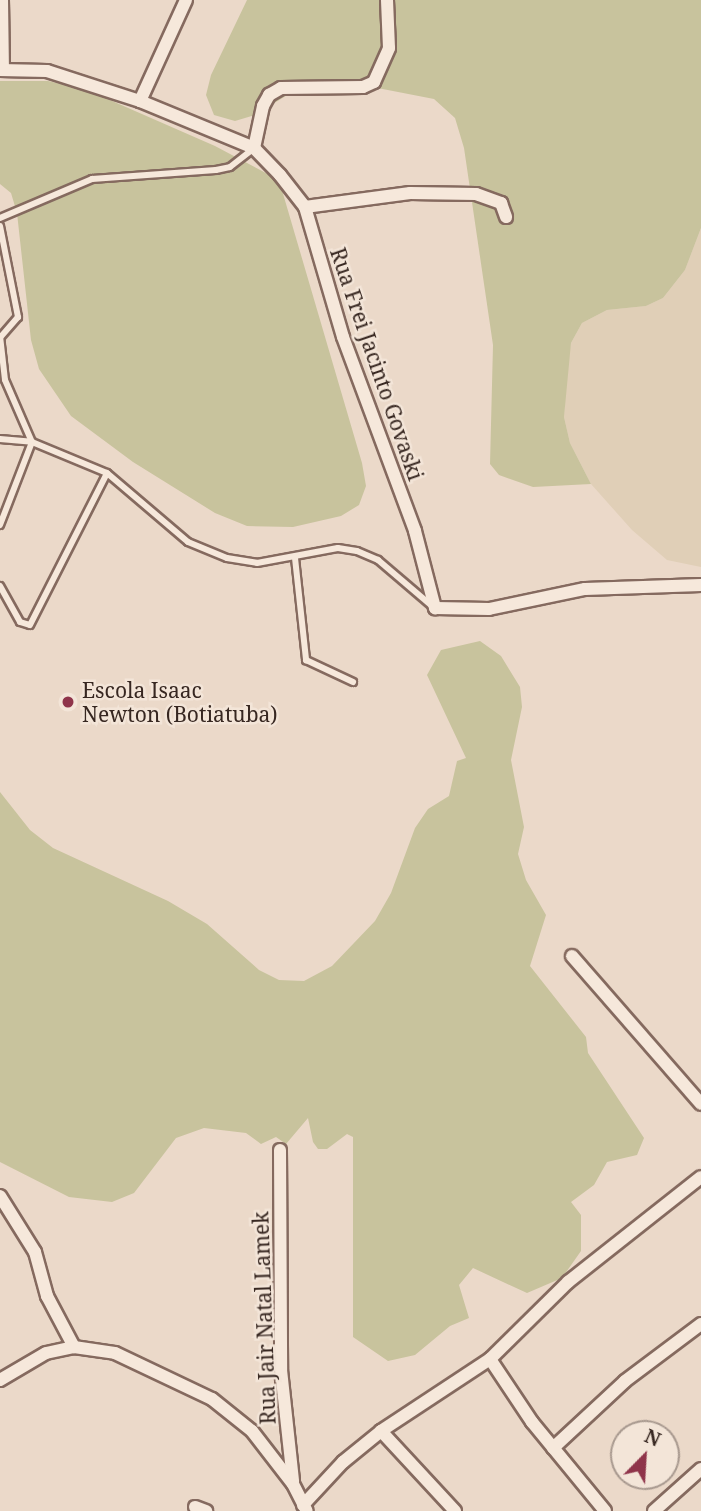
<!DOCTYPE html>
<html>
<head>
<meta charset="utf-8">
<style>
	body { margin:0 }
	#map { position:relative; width:701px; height:1511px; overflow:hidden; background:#ebd9c9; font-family:"Noto Serif",serif }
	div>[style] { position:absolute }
	.farmland>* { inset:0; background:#e0cfb7 }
	.green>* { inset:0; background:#c8c39d }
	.roads { filter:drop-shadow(2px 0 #856a5f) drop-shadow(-2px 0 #856a5f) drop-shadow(0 2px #856a5f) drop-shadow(0 -2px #856a5f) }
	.service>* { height:6px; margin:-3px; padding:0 3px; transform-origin:3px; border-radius:3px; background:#f6e8db }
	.minor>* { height:12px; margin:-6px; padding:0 6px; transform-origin:6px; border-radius:6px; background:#f6e8db }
	.dots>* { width:19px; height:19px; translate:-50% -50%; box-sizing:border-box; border:4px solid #f3e5d8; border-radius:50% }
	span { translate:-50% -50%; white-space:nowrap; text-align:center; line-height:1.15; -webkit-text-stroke:5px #f3e5d8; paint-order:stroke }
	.street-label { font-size:21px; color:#372721 }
	.poi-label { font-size:21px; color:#372721 }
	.left { translate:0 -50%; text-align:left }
	.north { position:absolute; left:610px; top:1420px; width:70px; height:70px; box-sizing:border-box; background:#f3e5d8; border:2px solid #a8998f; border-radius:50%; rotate:24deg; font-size:19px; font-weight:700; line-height:28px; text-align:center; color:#372721 }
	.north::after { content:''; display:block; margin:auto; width:24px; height:32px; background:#8f344a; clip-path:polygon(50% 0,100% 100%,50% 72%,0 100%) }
</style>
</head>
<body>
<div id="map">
	<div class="farmland">
		<i style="clip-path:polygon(701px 228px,701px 567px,667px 560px,632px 530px,591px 484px,570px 443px,564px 417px,566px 370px,571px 343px,582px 323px,607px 310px,646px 306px,663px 298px,685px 270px)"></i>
	</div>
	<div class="green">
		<i style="clip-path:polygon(247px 0,701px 0,701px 228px,685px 270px,663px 298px,646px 306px,607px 310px,582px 323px,571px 343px,564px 417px,570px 443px,591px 484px,533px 487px,499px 475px,490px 464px,493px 345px,464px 148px,455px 118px,434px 99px,357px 84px,297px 89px,255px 115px,235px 121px,214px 115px,206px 95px,211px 75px)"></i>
		<i style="clip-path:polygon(0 81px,48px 81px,87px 90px,215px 146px,279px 180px,362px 463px,366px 486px,359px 505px,341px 516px,293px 527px,247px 526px,215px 513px,133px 462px,71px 416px,39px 369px,31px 340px,17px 213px,11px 193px,0 184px)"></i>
		<i style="clip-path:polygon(480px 641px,501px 656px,520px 687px,522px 707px,511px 760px,524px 827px,518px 854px,526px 880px,546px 915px,530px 966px,586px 1037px,588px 1053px,644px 1138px,637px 1155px,607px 1162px,594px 1185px,571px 1202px,581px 1215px,581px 1251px,562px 1278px,527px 1293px,473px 1268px,459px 1285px,469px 1318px,450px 1326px,415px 1355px,388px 1361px,353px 1337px,353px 1137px,347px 1134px,327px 1149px,318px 1149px,313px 1142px,308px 1118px,286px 1144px,276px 1137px,261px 1144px,246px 1133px,204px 1128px,176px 1138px,134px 1193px,112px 1202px,69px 1197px,0 1162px,0 792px,30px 830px,53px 848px,168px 901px,207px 924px,259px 970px,279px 980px,304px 981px,332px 966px,375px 921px,391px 893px,415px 828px,428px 809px,449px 796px,457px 761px,466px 758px,427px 675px,441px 650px)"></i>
	</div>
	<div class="roads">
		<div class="service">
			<i style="left:0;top:218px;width:100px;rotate:-23deg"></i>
			<i style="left:92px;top:179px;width:124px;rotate:-4.2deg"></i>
			<i style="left:216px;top:170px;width:14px;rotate:-12deg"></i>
			<i style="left:230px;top:167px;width:29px;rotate:-38deg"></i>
			<i style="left:0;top:226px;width:93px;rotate:78.8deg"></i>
			<i style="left:18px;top:317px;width:28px;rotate:131deg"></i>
			<i style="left:0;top:336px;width:44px;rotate:83.5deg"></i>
			<i style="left:5px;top:380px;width:68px;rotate:66.5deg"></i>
			<i style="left:32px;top:442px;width:89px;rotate:111.1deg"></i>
			<i style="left:0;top:439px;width:32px;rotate:5deg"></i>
			<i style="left:32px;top:442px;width:81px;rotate:22.5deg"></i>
			<i style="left:107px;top:473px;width:106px;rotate:40.4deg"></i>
			<i style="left:188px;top:542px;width:42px;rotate:22.3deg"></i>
			<i style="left:227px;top:558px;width:30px;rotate:9deg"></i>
			<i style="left:257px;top:563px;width:82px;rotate:-10.5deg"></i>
			<i style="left:338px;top:548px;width:19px;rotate:9deg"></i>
			<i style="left:357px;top:551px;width:23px;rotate:23deg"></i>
			<i style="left:378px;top:560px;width:71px;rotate:40.4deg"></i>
			<i style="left:295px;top:558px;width:103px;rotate:83.8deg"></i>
			<i style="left:306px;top:660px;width:52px;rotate:25.1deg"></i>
			<i style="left:0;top:586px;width:41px;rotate:60.9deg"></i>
			<i style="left:20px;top:622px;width:10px;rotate:17deg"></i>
			<i style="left:30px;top:625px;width:170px;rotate:-63.1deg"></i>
		</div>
		<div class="minor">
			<i style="left:2px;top:0;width:69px;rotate:89.2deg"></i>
			<i style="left:0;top:70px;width:47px;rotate:1.2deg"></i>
			<i style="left:47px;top:71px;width:98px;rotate:17.9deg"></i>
			<i style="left:140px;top:101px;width:123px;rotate:22.4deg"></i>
			<i style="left:254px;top:148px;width:37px;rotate:46deg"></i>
			<i style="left:280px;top:175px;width:41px;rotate:52deg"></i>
			<i style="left:305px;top:207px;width:135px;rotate:73.7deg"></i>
			<i style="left:343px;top:337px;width:207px;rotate:69.6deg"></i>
			<i style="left:415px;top:531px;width:80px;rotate:75.4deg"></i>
			<i style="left:435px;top:608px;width:54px;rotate:1.1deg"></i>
			<i style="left:489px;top:609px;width:98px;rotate:-11.8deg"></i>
			<i style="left:585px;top:589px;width:116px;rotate:-2deg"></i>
			<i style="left:140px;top:101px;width:111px;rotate:-65.5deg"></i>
			<i style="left:254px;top:148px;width:43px;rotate:-77.9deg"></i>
			<i style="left:263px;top:106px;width:13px;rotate:-61deg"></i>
			<i style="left:269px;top:95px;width:14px;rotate:-30deg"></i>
			<i style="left:281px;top:88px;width:82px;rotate:-0.7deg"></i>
			<i style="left:363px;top:87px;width:12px;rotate:-24deg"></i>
			<i style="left:374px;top:82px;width:37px;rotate:-66deg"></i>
			<i style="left:389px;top:48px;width:48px;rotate:-92.4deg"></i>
			<i style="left:305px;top:207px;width:106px;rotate:-7.6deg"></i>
			<i style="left:410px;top:193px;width:66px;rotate:0.9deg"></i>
			<i style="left:476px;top:194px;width:27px;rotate:20deg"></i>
			<i style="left:501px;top:203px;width:15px;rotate:70deg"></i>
			<i style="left:572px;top:956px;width:196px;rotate:48.9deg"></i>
			<i style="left:280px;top:1150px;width:220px;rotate:89.7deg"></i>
			<i style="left:281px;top:1370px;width:112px;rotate:83.8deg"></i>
			<i style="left:0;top:1196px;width:66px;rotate:58deg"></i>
			<i style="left:35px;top:1252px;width:46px;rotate:74.7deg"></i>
			<i style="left:47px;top:1296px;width:58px;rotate:62.1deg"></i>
			<i style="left:490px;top:1359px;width:76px;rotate:56.3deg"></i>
			<i style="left:532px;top:1422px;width:115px;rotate:50.6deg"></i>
			<i style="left:0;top:1380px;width:53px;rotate:-30.4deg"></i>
			<i style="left:46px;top:1353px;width:29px;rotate:-12deg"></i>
			<i style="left:74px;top:1347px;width:41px;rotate:8.3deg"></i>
			<i style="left:115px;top:1353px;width:107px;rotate:25.4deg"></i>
			<i style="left:212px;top:1399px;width:51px;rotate:38.7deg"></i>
			<i style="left:252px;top:1431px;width:67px;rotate:52.3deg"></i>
			<i style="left:293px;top:1484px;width:30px;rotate:63deg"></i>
			<i style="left:381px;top:1431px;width:109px;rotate:47.2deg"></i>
			<i style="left:553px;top:1448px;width:98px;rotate:-42.9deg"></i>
			<i style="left:625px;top:1381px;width:95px;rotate:-36.9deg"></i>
			<i style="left:303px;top:1505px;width:59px;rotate:-47.1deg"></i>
			<i style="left:343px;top:1462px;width:49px;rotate:-39.2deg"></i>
			<i style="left:381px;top:1431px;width:131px;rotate:-33.4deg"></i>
			<i style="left:490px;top:1359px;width:110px;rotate:-44.6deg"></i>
			<i style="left:568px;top:1282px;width:169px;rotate:-38.3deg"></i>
			<i style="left:195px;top:1507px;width:12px;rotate:20deg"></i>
			<i style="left:654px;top:1511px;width:63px;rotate:-41.8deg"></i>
		</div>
	</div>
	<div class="dots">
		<i style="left:68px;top:702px;background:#8f344a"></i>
	</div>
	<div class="street-label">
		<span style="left:377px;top:364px;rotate:71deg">Rua Frei Jacinto Govaski</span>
		<span style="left:264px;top:1318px;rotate:-92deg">Rua Jair Natal Lamek</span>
	</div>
	<div class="poi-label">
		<span class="left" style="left:82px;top:702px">Escola Isaac<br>Newton (Botiatuba)</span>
	</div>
	<div class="north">N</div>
</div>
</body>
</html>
